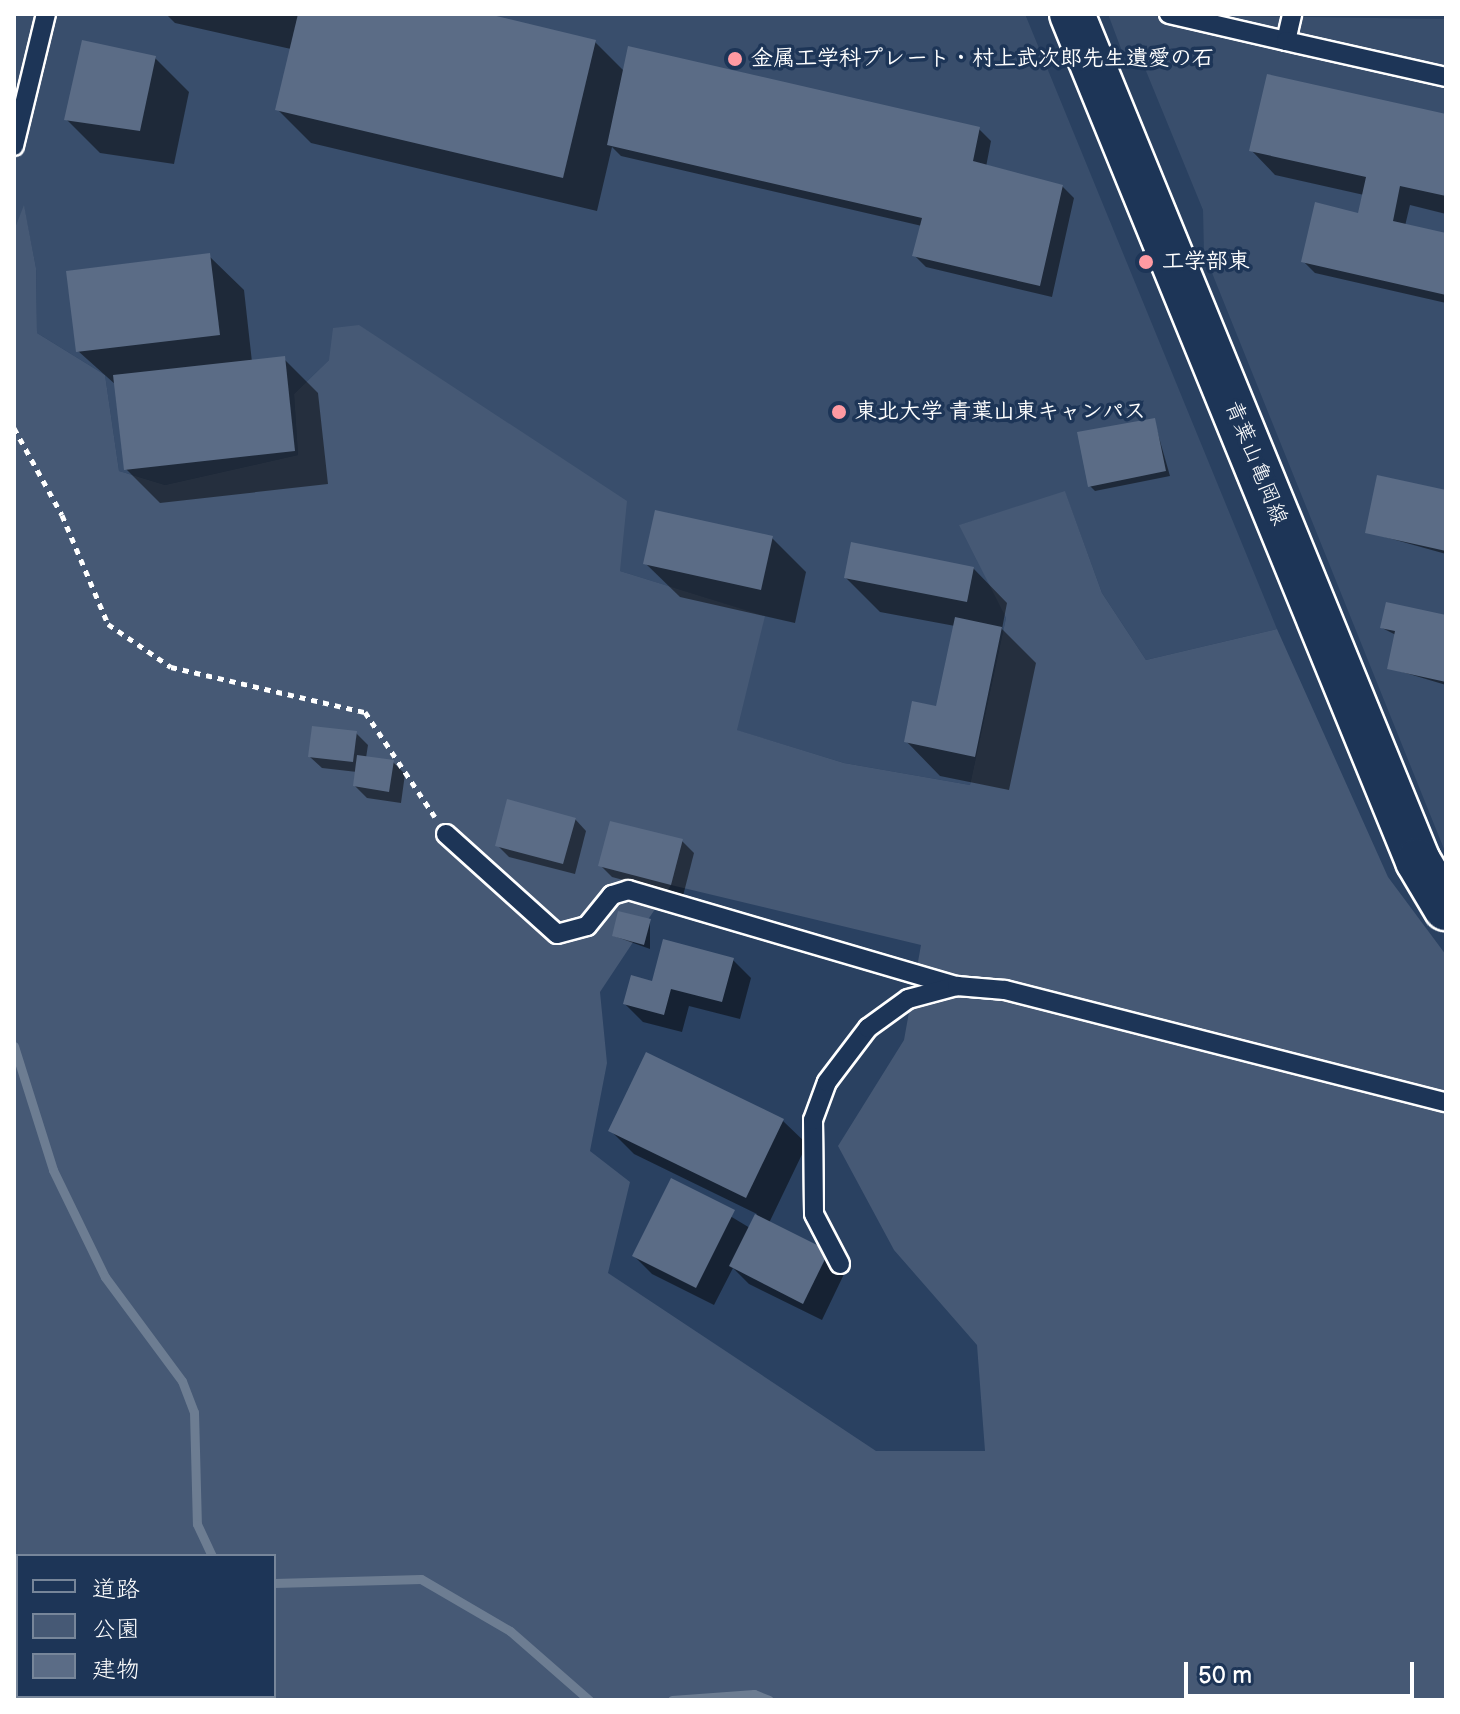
<!DOCTYPE html>
<html>
<head>
<meta charset="utf-8">
<style>
	body { margin:0 }
	#map { position:relative; width:1460px; height:1714px; overflow:hidden; background:#2a4161; font-family:"Balsamiq Sans","Klee One",sans-serif }
	div>[style] { position:absolute }
	.built>* { inset:0; background:#394e6c }
	.green>* { inset:0; background:#465975 }
	.shadow>* { inset:0; background:#0007 }
	.stream>* { height:9px; margin:-4.5px; padding:0 4.5px; transform-origin:4.5px; border-radius:4.5px; background:#6d7d92 }
	.building>* { inset:0; background:#5b6c86 }
	.path>* { height:5px; margin-top:-2.5px; transform-origin:0; background:repeating-linear-gradient(90deg,#fff 0 6px,transparent 0 12px) }
	.roads { filter:drop-shadow(2px 0 #fff) drop-shadow(-2px 0 #fff) drop-shadow(0 2px #fff) drop-shadow(0 -2px #fff) }
	.service>* { height:18px; margin:-9px; padding:0 9px; transform-origin:9px; border-radius:9px; background:#1d3557 }
	.tertiary>* { height:44px; margin:-22px; padding:0 22px; transform-origin:22px; border-radius:22px; background:#1d3557 }
	.dots>* { width:22px; height:22px; translate:-50% -50%; box-sizing:border-box; border:4px solid #1d3557; border-radius:50% }
	span { translate:-50% -50%; white-space:nowrap; text-align:center; line-height:1.15; -webkit-text-stroke:7px #1d3557; paint-order:stroke }
	.poi-label { font-size:22px; color:#fff; font-weight:700 }
	.left { translate:0 -50%; text-align:left }
	.street-label { font-size:22px; color:#fff }
	.frame { position:absolute; inset:0; border:16px solid #fff; pointer-events:none }
	.legend { position:absolute; left:16px; top:1554px; width:260px; height:144px; box-sizing:border-box; background:#1d3557; border:2px solid #77869a; margin:0; padding:10px 14px; list-style:none; font-size:24px; color:#fff }
	.legend li { display:flex; align-items:center; gap:16px; height:40px }
	.legend b { width:40px; border:2px solid #77869a }
	.scale { position:absolute; left:1184px; top:1662px; width:230px; height:36px; box-sizing:border-box; border:4px solid #fff; border-top:0; padding-left:10px; font-size:24px; line-height:28px; white-space:nowrap; color:#fff; -webkit-text-stroke:6px #1d3557; paint-order:stroke }
</style>
</head>
<body>
<div id="map">
	<div class="built">
		<i style="clip-path:polygon(14px 14px,1025px 14px,1277px 629px,1146px 660px,1102px 593px,1065px 492px,960px 525px,1006px 618px,970px 785px,844px 763px,736px 730px,764px 616px,620px 571px,329px 360px,294px 394px,298px 455px,165px 485px,119px 471px,105px 375px,37px 333px,36px 268px,24px 207px,14px 230px)"></i>
		<i style="clip-path:polygon(1108px 14px,1446px 19px,1446px 854px,1204px 253px,1203px 210px,1137px 49px,1123px 54px)"></i>
	</div>
	<div class="green">
		<i style="clip-path:polygon(evenodd,24px 205px,36px 268px,37px 333px,105px 375px,119px 471px,165px 485px,298px 455px,294px 394px,329px 360px,333px 328px,359px 325px,627px 501px,620px 571px,765px 616px,737px 730px,844px 763px,970px 785px,1006px 618px,959px 525px,1065px 491px,1102px 593px,1146px 660px,1277px 629px,1388px 877px,1446px 955px,1446px 1700px,14px 1700px,14px 230px,24px 205px,671px 885px,921px 945px,904px 1040px,838px 1146px,894px 1250px,977px 1345px,985px 1451px,876px 1451px,608px 1273px,630px 1182px,590px 1151px,607px 1063px,600px 992px,671px 885px,24px 205px,18px 1556px,274px 1556px,274px 1696px,18px 1696px,18px 1556px)"></i>
	</div>
	<div class="shadow">
		<i style="clip-path:polygon(166px 14px,480px 14px,595px 42px,625px 72px,979px 129px,991px 141px,986px 167px,1062px 186px,1074px 198px,1052px 297px,926px 267px,914px 255px,922px 226px,621px 156px,612px 147px,597px 211px,311px 143px,277px 109px,291px 49px,175px 23px)"></i>
		<i style="clip-path:polygon(155px 58px,189px 92px,174px 164px,100px 153px,66px 119px)"></i>
		<i style="clip-path:polygon(1446px 116px,1446px 214px,1410px 205px,1405px 226px,1446px 235px,1446px 303px,1315px 273px,1303px 261px,1359px 215px,1364px 195px,1275px 175px,1252px 151px)"></i>
		<i style="clip-path:polygon(209px 256px,244px 290px,252px 362px,284px 359px,318px 393px,328px 484px,160px 503px,126px 469px,116px 385px,78px 351px)"></i>
		<i style="clip-path:polygon(1154px 420px,1170px 476px,1095px 491px,1090px 486px)"></i>
		<i style="clip-path:polygon(1446px 492px,1446px 554px,1367px 532px)"></i>
		<i style="clip-path:polygon(772px 538px,806px 572px,795px 623px,680px 597px,645px 563px)"></i>
		<i style="clip-path:polygon(973px 568px,1007px 603px,1002px 629px,1036px 663px,1009px 790px,940px 776px,906px 741px,937px 709px,955px 626px,880px 612px,846px 578px)"></i>
		<i style="clip-path:polygon(1446px 617px,1446px 685px,1389px 668px,1396px 635px,1382px 628px)"></i>
		<i style="clip-path:polygon(356px 733px,368px 745px,366px 758px,393px 762px,405px 774px,401px 803px,367px 798px,355px 786px,357px 772px,322px 768px,310px 757px)"></i>
		<i style="clip-path:polygon(575px 819px,586px 831px,575px 874px,509px 857px,497px 845px)"></i>
		<i style="clip-path:polygon(682px 841px,694px 853px,683px 896px,612px 877px,600px 865px)"></i>
		<i style="clip-path:polygon(650px 920px,650px 949px,614px 936px)"></i>
		<i style="clip-path:polygon(733px 960px,751px 978px,740px 1019px,689px 1006px,682px 1032px,643px 1022px,625px 1004px,654px 984px)"></i>
		<i style="clip-path:polygon(783px 1121px,807px 1144px,769px 1223px,828px 1252px,846px 1270px,822px 1320px,749px 1284px,733px 1268px,714px 1305px,652px 1274px,634px 1256px,672px 1181px,750px 1228px,757px 1214px,634px 1154px,610px 1130px)"></i>
	</div>
	<div class="stream">
		<i style="left:14px;top:1046px;width:130px;rotate:72.5deg"></i>
		<i style="left:53px;top:1170px;width:119px;rotate:64.1deg"></i>
		<i style="left:105px;top:1277px;width:129px;rotate:53.5deg"></i>
		<i style="left:182px;top:1381px;width:33px;rotate:69deg"></i>
		<i style="left:194px;top:1412px;width:112px;rotate:88.5deg"></i>
		<i style="left:197px;top:1524px;width:35px;rotate:65deg"></i>
		<i style="left:274px;top:1583px;width:147px;rotate:-1.6deg"></i>
		<i style="left:421px;top:1579px;width:103px;rotate:30.3deg"></i>
		<i style="left:510px;top:1631px;width:105px;rotate:41.1deg"></i>
		<i style="left:672px;top:1700px;width:82px;rotate:-4.2deg"></i>
		<i style="left:754px;top:1694px;width:16px;rotate:22deg"></i>
	</div>
	<div class="building">
		<i style="clip-path:polygon(298px 14px,488px 14px,596px 40px,563px 178px,275px 110px)"></i>
		<i style="clip-path:polygon(82px 40px,156px 56px,140px 131px,64px 120px)"></i>
		<i style="clip-path:polygon(628px 46px,980px 127px,973px 161px,1063px 185px,1040px 286px,912px 256px,922px 218px,607px 145px)"></i>
		<i style="clip-path:polygon(1267px 74px,1446px 114px,1446px 196px,1400px 186px,1393px 221px,1446px 233px,1446px 295px,1301px 262px,1315px 202px,1358px 213px,1366px 177px,1249px 151px)"></i>
		<i style="clip-path:polygon(210px 253px,220px 335px,76px 352px,66px 271px)"></i>
		<i style="clip-path:polygon(285px 356px,295px 451px,124px 470px,113px 375px)"></i>
		<i style="clip-path:polygon(1155px 418px,1166px 471px,1088px 487px,1077px 432px)"></i>
		<i style="clip-path:polygon(1377px 475px,1446px 490px,1446px 551px,1365px 533px)"></i>
		<i style="clip-path:polygon(655px 510px,773px 536px,761px 590px,643px 564px)"></i>
		<i style="clip-path:polygon(851px 542px,974px 567px,967px 602px,844px 578px)"></i>
		<i style="clip-path:polygon(1386px 602px,1446px 615px,1446px 682px,1387px 669px,1395px 631px,1380px 628px)"></i>
		<i style="clip-path:polygon(955px 617px,1002px 627px,975px 757px,904px 742px,912px 701px,936px 706px)"></i>
		<i style="clip-path:polygon(312px 726px,357px 731px,353px 762px,308px 757px)"></i>
		<i style="clip-path:polygon(357px 755px,394px 760px,389px 792px,353px 786px)"></i>
		<i style="clip-path:polygon(507px 799px,576px 818px,563px 864px,495px 846px)"></i>
		<i style="clip-path:polygon(610px 821px,683px 839px,671px 885px,598px 866px)"></i>
		<i style="clip-path:polygon(618px 911px,651px 919px,644px 945px,612px 936px)"></i>
		<i style="clip-path:polygon(663px 939px,734px 958px,722px 1002px,671px 989px,664px 1015px,623px 1004px,631px 975px,652px 981px)"></i>
		<i style="clip-path:polygon(646px 1052px,784px 1119px,746px 1198px,608px 1131px)"></i>
		<i style="clip-path:polygon(671px 1178px,735px 1210px,696px 1288px,632px 1256px)"></i>
		<i style="clip-path:polygon(755px 1214px,829px 1251px,803px 1304px,729px 1266px)"></i>
	</div>
	<div class="path">
		<i style="left:14px;top:428px;width:99px;rotate:61.1deg"></i>
		<i style="left:62px;top:515px;width:118px;rotate:67.1deg"></i>
		<i style="left:108px;top:624px;width:76px;rotate:34.3deg"></i>
		<i style="left:171px;top:667px;width:199px;rotate:13.1deg"></i>
		<i style="left:365px;top:712px;width:126px;rotate:56.3deg"></i>
	</div>
	<div class="roads">
		<div class="service">
			<i style="left:1169px;top:14px;width:120px;rotate:13deg"></i>
			<i style="left:1286px;top:41px;width:28px;rotate:-77deg"></i>
			<i style="left:1286px;top:41px;width:164px;rotate:12.7deg"></i>
			<i style="left:14px;top:146px;width:136px;rotate:-76.4deg"></i>
			<i style="left:446px;top:834px;width:149px;rotate:42deg"></i>
			<i style="left:557px;top:934px;width:31px;rotate:-15deg"></i>
			<i style="left:587px;top:926px;width:40px;rotate:-51deg"></i>
			<i style="left:612px;top:895px;width:17px;rotate:-17deg"></i>
			<i style="left:628px;top:890px;width:343px;rotate:16.3deg"></i>
			<i style="left:840px;top:1264px;width:56px;rotate:-117.5deg"></i>
			<i style="left:814px;top:1214px;width:94px;rotate:-90.6deg"></i>
			<i style="left:813px;top:1120px;width:40px;rotate:-69.8deg"></i>
			<i style="left:827px;top:1082px;width:68px;rotate:-52.8deg"></i>
			<i style="left:868px;top:1028px;width:49px;rotate:-35.9deg"></i>
			<i style="left:908px;top:999px;width:51px;rotate:-14.9deg"></i>
			<i style="left:957px;top:986px;width:48px;rotate:4.8deg"></i>
			<i style="left:1005px;top:990px;width:455px;rotate:14.3deg"></i>
		</div>
		<div class="tertiary">
			<i style="left:1072px;top:14px;width:915px;rotate:67.78deg"></i>
			<i style="left:1418px;top:861px;width:55px;rotate:59.2deg"></i>
		</div>
	</div>
	<div class="dots">
		<i style="left:735px;top:59px;background:#ff9aa2"></i>
		<i style="left:1146px;top:262px;background:#ff9aa2"></i>
		<i style="left:839px;top:412px;background:#ff9aa2"></i>
	</div>
	<div class="poi-label">
		<span class="left" style="left:751px;top:59px">金属工学科プレート・村上武次郎先生遺愛の石</span>
		<span class="left" style="left:1162px;top:262px">工学部東</span>
		<span class="left" style="left:855px;top:412px">東北大学 青葉山東キャンパス</span>
	</div>
	<div class="street-label">
		<span style="left:1256px;top:463px;rotate:68deg">青葉山亀岡線</span>
	</div>
	<div class="frame"></div>
	<ul class="legend">
	<li><b style="height:10px;background:#1d3557"></b>道路</li>
	<li><b style="height:22px;background:#465975"></b>公園</li>
	<li><b style="height:22px;background:#5b6c86"></b>建物</li>
	</ul>
	<div class="scale">50 m</div>
</div>
</body>
</html>
